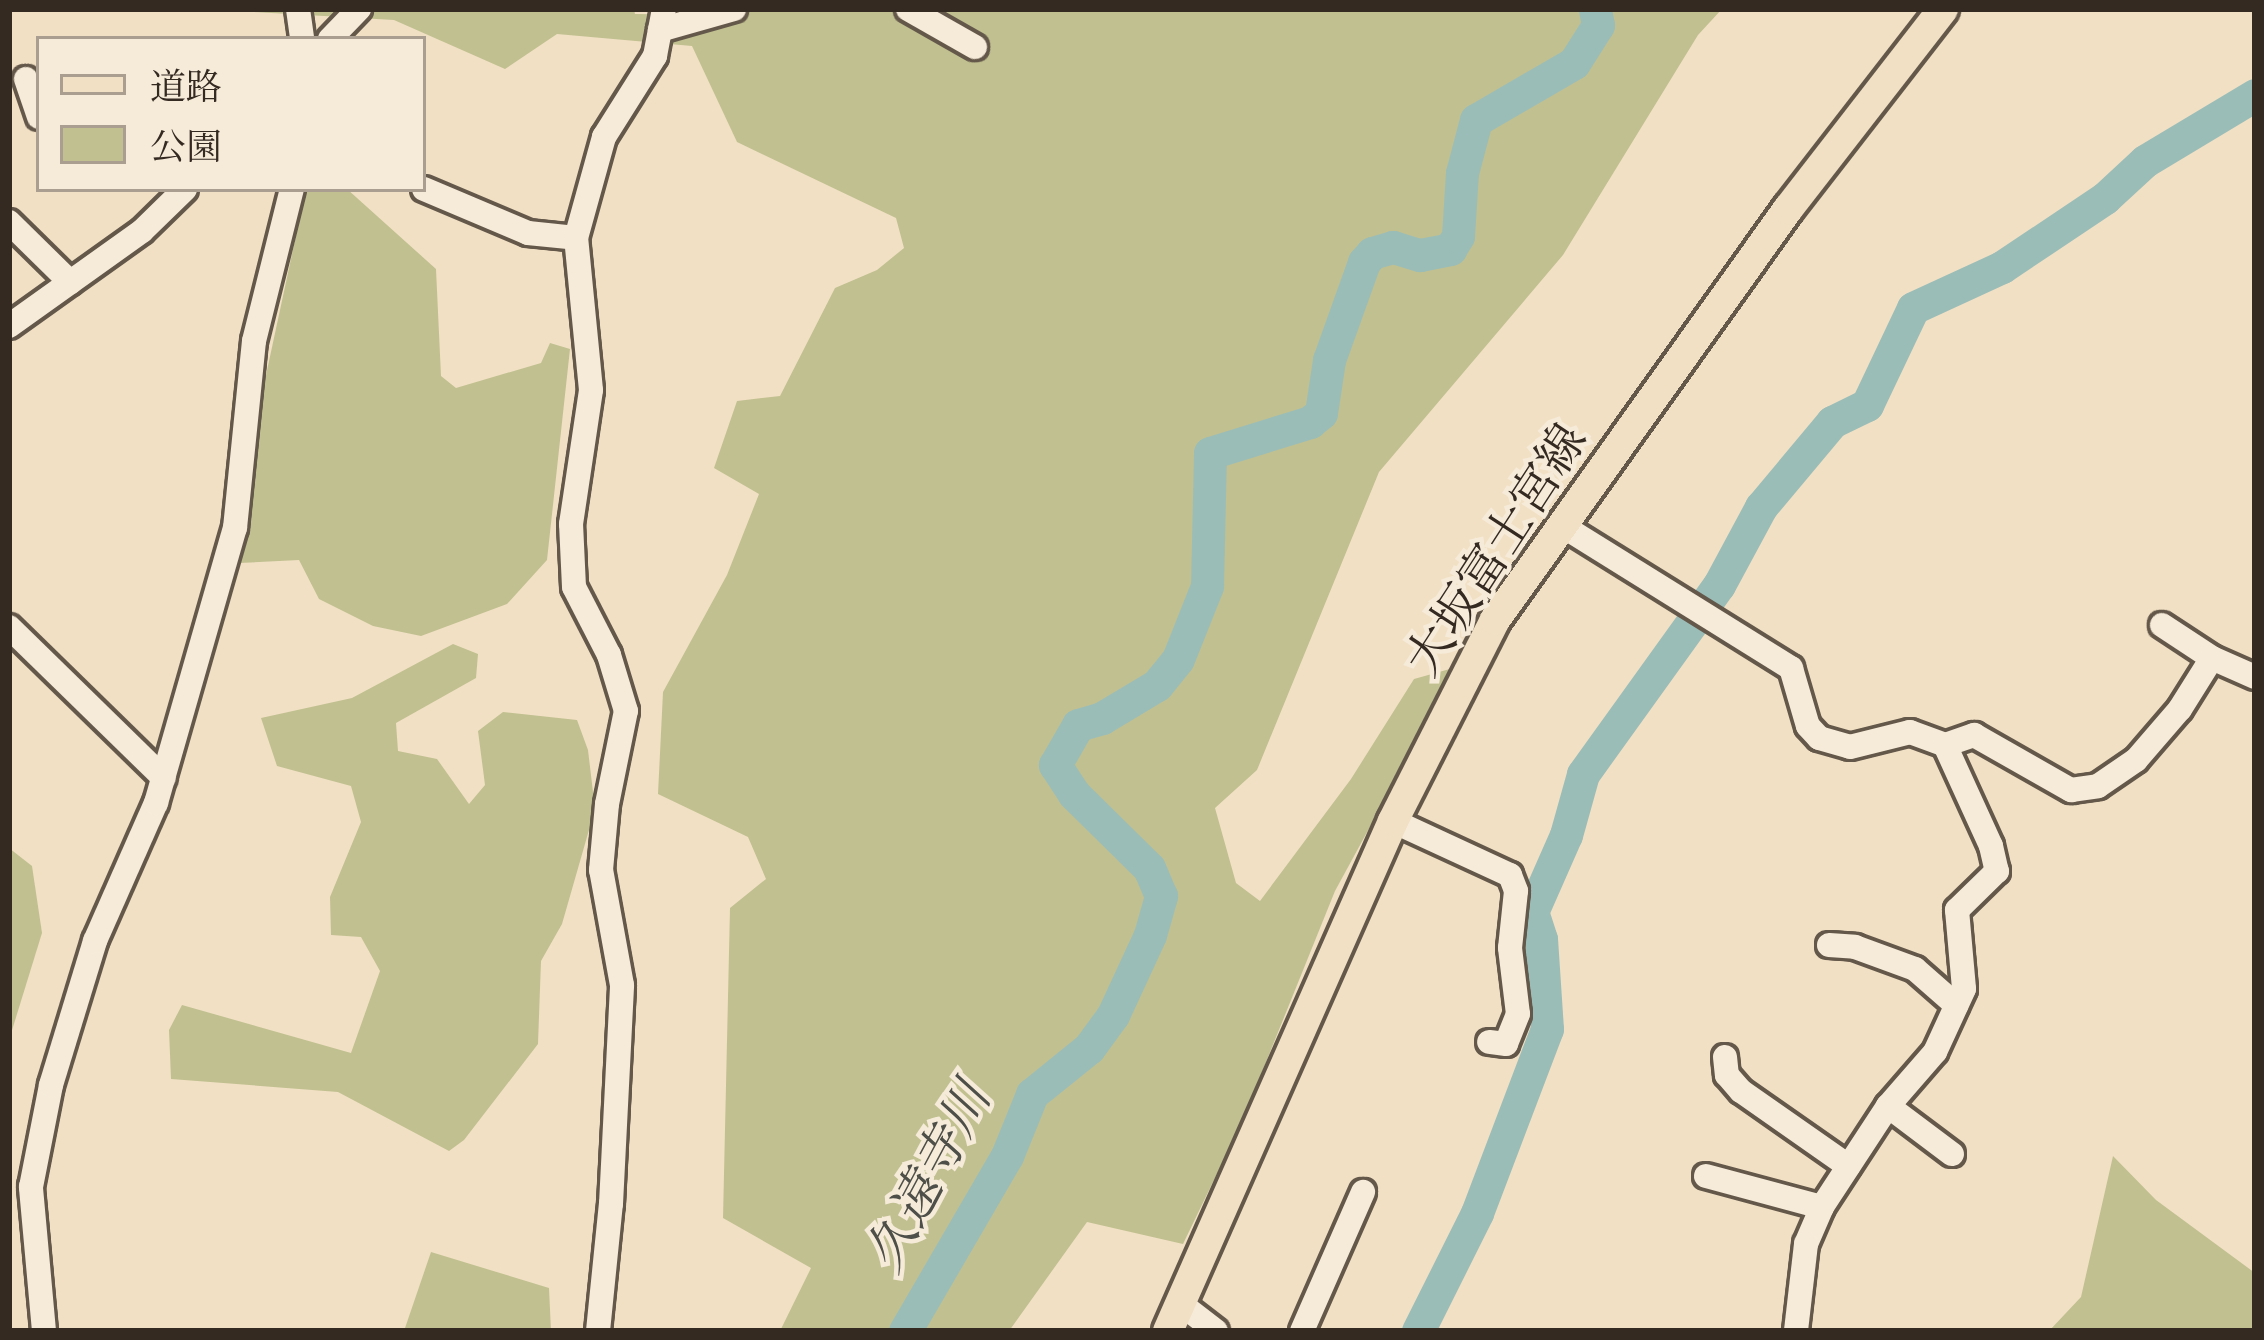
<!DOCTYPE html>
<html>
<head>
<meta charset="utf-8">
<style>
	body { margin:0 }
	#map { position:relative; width:2264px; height:1340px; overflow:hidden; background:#f1e0c4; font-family:"IM FELL DW Pica","Noto Serif JP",serif }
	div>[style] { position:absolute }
	.green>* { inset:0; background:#c1c090 }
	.river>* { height:33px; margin:-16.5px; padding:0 16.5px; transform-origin:16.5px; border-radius:16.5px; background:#9bbdb8 }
	.roads { filter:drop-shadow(3px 0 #64584a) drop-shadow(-3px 0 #64584a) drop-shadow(0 3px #64584a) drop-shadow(0 -3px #64584a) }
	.minor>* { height:24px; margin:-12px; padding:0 12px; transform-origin:12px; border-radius:12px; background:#f6ebd9 }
	.major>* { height:30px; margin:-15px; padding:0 15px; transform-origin:15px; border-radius:15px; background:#f1e0c4 }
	span { translate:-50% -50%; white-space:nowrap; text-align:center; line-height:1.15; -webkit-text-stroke:9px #f6ebd9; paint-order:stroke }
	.street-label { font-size:48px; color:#352a22 }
	.water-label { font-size:51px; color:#4e4f48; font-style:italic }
	.frame { position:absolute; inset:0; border:12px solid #352a22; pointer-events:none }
	.legend { position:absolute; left:36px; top:36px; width:390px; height:156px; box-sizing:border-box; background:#f6ebd9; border:3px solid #a99e90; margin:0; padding:15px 21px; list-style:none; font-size:36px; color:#352a22 }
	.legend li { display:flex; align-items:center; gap:24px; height:60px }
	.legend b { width:60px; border:3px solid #a99e90 }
</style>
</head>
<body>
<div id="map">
	<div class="green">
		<i style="clip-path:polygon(204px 9px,634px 9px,635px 14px,708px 15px,764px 9px,1722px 9px,1698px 35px,1563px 255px,1379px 472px,1257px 770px,1215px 808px,1236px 883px,1260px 901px,1351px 779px,1414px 679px,1457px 667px,1335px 891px,1241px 1124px,1183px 1244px,1087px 1222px,1009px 1331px,780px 1331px,811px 1268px,723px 1218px,730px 908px,766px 879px,748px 837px,658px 794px,663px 692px,727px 575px,759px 494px,714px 468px,737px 401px,780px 396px,835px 288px,877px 270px,904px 248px,896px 218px,737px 142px,692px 46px,557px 34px,505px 69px,394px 20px)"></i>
		<i style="clip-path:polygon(306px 189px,347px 189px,436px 269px,441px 376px,456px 388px,541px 363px,550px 343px,570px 349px,547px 560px,507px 604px,421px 636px,373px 626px,319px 599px,299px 560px,239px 563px,260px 403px)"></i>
		<i style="clip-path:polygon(453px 644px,478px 654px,476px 678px,396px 723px,398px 751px,437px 759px,469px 804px,485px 785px,478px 731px,503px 712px,577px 720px,588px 750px,595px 809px,562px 924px,541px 961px,538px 1044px,464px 1140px,449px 1151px,338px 1092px,171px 1079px,169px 1030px,182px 1005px,351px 1053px,380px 971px,361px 937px,331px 935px,330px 897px,361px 822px,351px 786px,277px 766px,261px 718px,352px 698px)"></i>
		<i style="clip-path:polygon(9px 848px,32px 866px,42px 933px,9px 1040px)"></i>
		<i style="clip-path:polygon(2113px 1156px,2156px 1200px,2255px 1273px,2255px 1331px,2049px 1331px,2081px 1297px)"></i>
		<i style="clip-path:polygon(431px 1252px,549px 1288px,551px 1331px,404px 1331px)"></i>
	</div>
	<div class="river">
		<i style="left:905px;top:1331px;width:203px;rotate:-59.8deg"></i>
		<i style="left:1007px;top:1156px;width:67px;rotate:-68deg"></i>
		<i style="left:1032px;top:1094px;width:73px;rotate:-38.9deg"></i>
		<i style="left:1089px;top:1048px;width:41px;rotate:-54deg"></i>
		<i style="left:1113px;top:1015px;width:88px;rotate:-65.2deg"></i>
		<i style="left:1150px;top:935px;width:41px;rotate:-74.2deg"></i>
		<i style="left:1161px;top:896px;width:30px;rotate:-113deg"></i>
		<i style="left:1149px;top:868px;width:105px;rotate:-135.4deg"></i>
		<i style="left:1074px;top:794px;width:35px;rotate:-123deg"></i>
		<i style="left:1055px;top:765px;width:46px;rotate:-60.1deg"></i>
		<i style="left:1078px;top:725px;width:25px;rotate:-16deg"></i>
		<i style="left:1102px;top:718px;width:64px;rotate:-31deg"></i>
		<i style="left:1157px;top:685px;width:33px;rotate:-51deg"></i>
		<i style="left:1178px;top:659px;width:79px;rotate:-68.3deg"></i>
		<i style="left:1207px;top:586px;width:133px;rotate:-88.7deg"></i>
		<i style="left:1210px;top:453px;width:105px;rotate:-17.2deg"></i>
		<i style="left:1310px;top:422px;width:14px;rotate:-39deg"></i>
		<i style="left:1321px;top:413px;width:54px;rotate:-81.4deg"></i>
		<i style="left:1329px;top:360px;width:104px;rotate:-70.3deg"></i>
		<i style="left:1364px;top:262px;width:12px;rotate:-48deg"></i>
		<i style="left:1372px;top:253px;width:22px;rotate:-16deg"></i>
		<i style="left:1393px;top:247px;width:28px;rotate:17deg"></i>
		<i style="left:1420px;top:255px;width:31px;rotate:-11deg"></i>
		<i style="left:1450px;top:249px;width:15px;rotate:-58deg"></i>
		<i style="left:1458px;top:236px;width:63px;rotate:-86.4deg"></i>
		<i style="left:1462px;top:173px;width:55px;rotate:-75.2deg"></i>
		<i style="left:1476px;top:120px;width:113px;rotate:-30.2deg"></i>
		<i style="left:1574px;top:63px;width:45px;rotate:-57.7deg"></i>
		<i style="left:1598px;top:25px;width:16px;rotate:-101deg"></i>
		<i style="left:1418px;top:1331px;width:132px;rotate:-63.4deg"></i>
		<i style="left:1477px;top:1213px;width:197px;rotate:-69.2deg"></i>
		<i style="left:1547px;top:1029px;width:90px;rotate:-93.8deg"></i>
		<i style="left:1541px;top:939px;width:28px;rotate:-108deg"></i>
		<i style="left:1532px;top:912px;width:84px;rotate:-66.2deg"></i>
		<i style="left:1566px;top:835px;width:63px;rotate:-74.4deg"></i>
		<i style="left:1583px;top:774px;width:233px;rotate:-54.3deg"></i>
		<i style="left:1719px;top:585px;width:89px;rotate:-61.7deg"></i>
		<i style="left:1761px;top:507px;width:111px;rotate:-50.1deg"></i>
		<i style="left:1832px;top:422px;width:39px;rotate:-26deg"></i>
		<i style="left:1867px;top:405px;width:107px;rotate:-64.6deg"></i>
		<i style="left:1913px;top:308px;width:98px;rotate:-24.7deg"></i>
		<i style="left:2002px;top:267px;width:124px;rotate:-33.8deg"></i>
		<i style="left:2105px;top:198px;width:54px;rotate:-42.8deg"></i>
		<i style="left:2145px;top:161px;width:128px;rotate:-31deg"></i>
	</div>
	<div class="roads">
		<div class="minor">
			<i style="left:298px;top:9px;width:30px;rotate:82deg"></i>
			<i style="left:908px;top:9px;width:77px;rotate:29.6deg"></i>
			<i style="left:660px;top:30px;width:77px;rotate:-15.8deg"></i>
			<i style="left:330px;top:39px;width:42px;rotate:-46deg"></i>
			<i style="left:26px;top:79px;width:40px;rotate:71.1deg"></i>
			<i style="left:424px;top:189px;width:113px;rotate:22.9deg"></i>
			<i style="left:528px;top:233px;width:48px;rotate:5.9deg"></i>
			<i style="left:9px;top:222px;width:86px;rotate:44.5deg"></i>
			<i style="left:9px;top:326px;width:163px;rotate:-35.5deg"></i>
			<i style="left:142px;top:231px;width:60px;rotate:-44.3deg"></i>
			<i style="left:1561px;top:525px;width:271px;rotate:31.9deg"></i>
			<i style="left:1791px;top:668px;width:60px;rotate:73.7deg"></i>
			<i style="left:1808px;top:726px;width:16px;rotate:47deg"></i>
			<i style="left:1819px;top:738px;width:32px;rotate:16deg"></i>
			<i style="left:1850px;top:747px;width:62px;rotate:-14deg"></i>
			<i style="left:1910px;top:732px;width:37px;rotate:20deg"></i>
			<i style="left:1945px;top:745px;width:111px;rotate:65.5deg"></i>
			<i style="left:1991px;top:846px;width:26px;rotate:77deg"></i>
			<i style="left:1997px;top:871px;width:56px;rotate:135.7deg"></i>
			<i style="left:1957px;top:910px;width:79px;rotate:84.9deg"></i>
			<i style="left:1964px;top:989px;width:69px;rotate:114.7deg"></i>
			<i style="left:1935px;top:1052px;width:72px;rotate:131deg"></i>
			<i style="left:1888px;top:1106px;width:121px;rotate:123.2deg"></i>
			<i style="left:1822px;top:1207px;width:40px;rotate:113.4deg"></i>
			<i style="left:1806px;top:1244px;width:88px;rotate:96.6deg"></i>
			<i style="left:2162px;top:625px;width:60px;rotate:33.4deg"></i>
			<i style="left:9px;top:627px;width:216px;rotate:44.3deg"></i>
			<i style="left:1945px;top:745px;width:31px;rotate:-19deg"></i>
			<i style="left:1974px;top:735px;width:112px;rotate:29.6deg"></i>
			<i style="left:2071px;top:790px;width:27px;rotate:-8deg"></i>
			<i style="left:2098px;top:786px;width:46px;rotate:-34.4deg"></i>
			<i style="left:2136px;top:760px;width:67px;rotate:-49.2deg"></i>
			<i style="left:2180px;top:709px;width:60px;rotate:-57.9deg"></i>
			<i style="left:2212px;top:658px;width:47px;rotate:23.8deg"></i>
			<i style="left:1393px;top:821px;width:129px;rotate:24.8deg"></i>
			<i style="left:1510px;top:875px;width:17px;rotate:69deg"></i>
			<i style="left:1516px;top:891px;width:57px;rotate:96deg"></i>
			<i style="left:1510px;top:948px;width:66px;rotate:83.1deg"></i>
			<i style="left:1518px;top:1014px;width:32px;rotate:112deg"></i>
			<i style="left:1506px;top:1044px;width:17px;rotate:-173deg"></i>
			<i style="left:1829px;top:945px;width:26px;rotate:4deg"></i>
			<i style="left:1855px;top:947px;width:64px;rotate:20.1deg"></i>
			<i style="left:1915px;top:969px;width:55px;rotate:41.3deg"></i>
			<i style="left:1725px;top:1057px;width:18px;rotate:84deg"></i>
			<i style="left:1727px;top:1075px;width:21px;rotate:49deg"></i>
			<i style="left:1741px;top:1091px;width:131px;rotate:35deg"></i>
			<i style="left:1888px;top:1106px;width:80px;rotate:36.9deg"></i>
			<i style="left:1706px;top:1176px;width:120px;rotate:15deg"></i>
			<i style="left:1181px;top:1304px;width:44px;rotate:37.6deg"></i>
			<i style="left:44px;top:1331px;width:145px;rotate:-95.2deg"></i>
			<i style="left:31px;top:1187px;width:104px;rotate:-78.9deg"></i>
			<i style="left:51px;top:1085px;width:151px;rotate:-73deg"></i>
			<i style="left:95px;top:941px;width:151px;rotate:-66.2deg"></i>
			<i style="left:156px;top:803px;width:286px;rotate:-74deg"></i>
			<i style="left:235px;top:528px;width:188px;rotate:-84.2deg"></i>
			<i style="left:254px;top:341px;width:157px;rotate:-76deg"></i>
			<i style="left:598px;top:1331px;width:128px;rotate:-84.2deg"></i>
			<i style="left:611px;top:1204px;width:219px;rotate:-87.1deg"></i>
			<i style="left:622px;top:985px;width:117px;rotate:-100.3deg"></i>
			<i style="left:601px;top:870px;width:66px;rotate:-84.8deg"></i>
			<i style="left:607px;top:804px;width:95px;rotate:-78.5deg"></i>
			<i style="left:626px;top:711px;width:59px;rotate:-106.9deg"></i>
			<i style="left:609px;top:655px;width:76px;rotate:-117.2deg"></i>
			<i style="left:574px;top:587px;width:63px;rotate:-92.7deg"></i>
			<i style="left:571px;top:524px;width:135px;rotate:-81.5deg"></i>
			<i style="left:591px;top:390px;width:153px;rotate:-95.6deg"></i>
			<i style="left:576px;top:238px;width:105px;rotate:-74.5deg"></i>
			<i style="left:604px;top:137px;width:96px;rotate:-57.8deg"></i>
			<i style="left:655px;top:56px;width:48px;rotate:-79.2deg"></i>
			<i style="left:1302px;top:1331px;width:152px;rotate:-66.3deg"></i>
		</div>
		<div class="major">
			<i style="left:1168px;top:1331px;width:557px;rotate:-66.19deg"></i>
			<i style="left:1393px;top:821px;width:225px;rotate:-63.1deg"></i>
			<i style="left:1495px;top:620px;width:505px;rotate:-54.52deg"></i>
			<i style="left:1788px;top:209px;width:253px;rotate:-52.2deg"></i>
		</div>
	</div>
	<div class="street-label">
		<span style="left:1498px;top:551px;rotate:-57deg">大坂富士宮線</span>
	</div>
	<div class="water-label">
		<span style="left:930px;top:1178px;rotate:-62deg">久遠寺川</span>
	</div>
	<div class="frame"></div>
	<ul class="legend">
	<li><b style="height:15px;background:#f1e0c4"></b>道路</li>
	<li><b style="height:33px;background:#c1c090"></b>公園</li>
	</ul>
</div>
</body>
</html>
